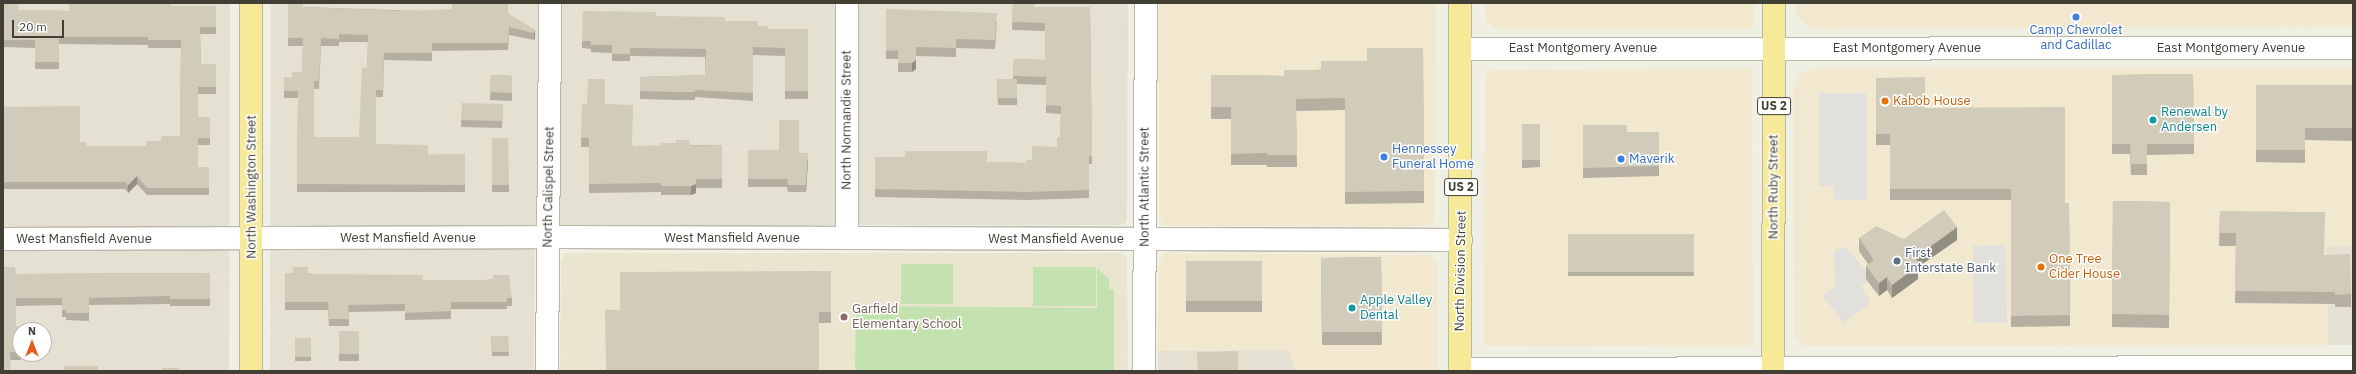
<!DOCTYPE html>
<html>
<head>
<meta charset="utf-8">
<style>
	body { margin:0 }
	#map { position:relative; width:2356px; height:374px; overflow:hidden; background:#f0efe4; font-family:"IBM Plex Sans",sans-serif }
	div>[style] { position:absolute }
	.residential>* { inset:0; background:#e4e1d2 }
	.commercial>* { inset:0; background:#f2e8d0 }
	.education>* { inset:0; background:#e9e5cf }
	.green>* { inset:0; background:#c4e2af }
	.parking>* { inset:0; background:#e1e0dc }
	.roads { filter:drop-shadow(1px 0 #bbb7a7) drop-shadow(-1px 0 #bbb7a7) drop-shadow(0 1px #bbb7a7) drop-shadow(0 -1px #bbb7a7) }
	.minor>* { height:22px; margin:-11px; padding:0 11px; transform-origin:11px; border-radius:11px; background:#fff }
	.major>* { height:22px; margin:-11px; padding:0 11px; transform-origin:11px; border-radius:11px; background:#f6e997 }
	.wall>* { inset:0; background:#b4afa0 }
	.shaded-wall>* { inset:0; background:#928e82 }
	.building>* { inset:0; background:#d1cbba }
	.dots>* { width:11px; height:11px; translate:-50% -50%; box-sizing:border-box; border:2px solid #fff; border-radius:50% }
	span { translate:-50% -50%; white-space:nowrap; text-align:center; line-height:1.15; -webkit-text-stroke:3px #fff; paint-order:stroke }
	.shield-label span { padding:1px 3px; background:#fff; border:1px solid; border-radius:3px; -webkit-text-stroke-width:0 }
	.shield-label { font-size:12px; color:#423f34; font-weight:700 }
	.shop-label { font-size:13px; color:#366cbe }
	.left { translate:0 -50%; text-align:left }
	.street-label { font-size:13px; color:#423f34 }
	.food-label { font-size:13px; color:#c56008 }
	.culture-label { font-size:13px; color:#0d838f }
	.service-label { font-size:13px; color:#4e5e75 }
	.education-label { font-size:13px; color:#785e54 }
	.frame { position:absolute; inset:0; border:4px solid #423f34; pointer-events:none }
	.north { position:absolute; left:12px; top:322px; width:40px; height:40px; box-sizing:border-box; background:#fff; border:1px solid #b3b2ae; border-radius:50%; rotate:0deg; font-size:11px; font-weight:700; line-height:16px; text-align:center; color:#423f34 }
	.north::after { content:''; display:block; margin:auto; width:14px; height:18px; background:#e95d22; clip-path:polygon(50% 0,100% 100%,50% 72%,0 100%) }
	.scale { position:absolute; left:12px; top:20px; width:52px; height:18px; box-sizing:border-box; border:2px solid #423f34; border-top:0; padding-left:5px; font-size:12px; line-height:14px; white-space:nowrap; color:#423f34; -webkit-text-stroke:3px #fff; paint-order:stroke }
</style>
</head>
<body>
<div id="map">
	<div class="residential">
		<i style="clip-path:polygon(evenodd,3px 3px,230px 3px,229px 371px,3px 371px,3px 3px,20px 330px,44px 330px,44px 354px,20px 354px,20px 330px)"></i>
		<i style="clip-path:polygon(271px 3px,1128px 3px,1127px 217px,1126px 223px,1121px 225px,535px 225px,534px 371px,270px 371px)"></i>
		<i style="clip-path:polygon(2327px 246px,2353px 246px,2353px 345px,2328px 345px)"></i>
		<i style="clip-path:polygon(1288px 350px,1296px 371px,1158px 371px,1158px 351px)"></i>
	</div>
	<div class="commercial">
		<i style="clip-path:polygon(1159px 3px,1436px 3px,1435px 221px,1426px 226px,1164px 226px,1159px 218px)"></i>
		<i style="clip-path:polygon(1484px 3px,1754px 3px,1754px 22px,1752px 28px,1743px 29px,1497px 29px,1486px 22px)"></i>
		<i style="clip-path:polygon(1795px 3px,2353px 3px,2353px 27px,1818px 29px,1807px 26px,1800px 20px,1796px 14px)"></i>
		<i style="clip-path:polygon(1749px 68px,1752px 72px,1753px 342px,1749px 347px,1487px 346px,1484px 341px,1485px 75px,1489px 71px,1498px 70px)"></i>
		<i style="clip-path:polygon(1815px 68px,2353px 68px,2353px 246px,2327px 246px,2328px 345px,1804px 346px,1795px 338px,1794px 328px,1793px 88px,1800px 74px)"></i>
		<i style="clip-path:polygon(1165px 253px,1430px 255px,1436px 260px,1437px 266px,1437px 371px,1296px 371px,1288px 350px,1158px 351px,1159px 262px)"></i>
	</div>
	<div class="education">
		<i style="clip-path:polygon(565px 253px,1121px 253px,1127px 258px,1128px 371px,560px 371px,561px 262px)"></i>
	</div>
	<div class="green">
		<i style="clip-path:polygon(901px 264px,953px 264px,953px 304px,901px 304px)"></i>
		<i style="clip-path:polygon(1033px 267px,1096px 267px,1096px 306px,1033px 306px)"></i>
		<i style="clip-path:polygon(1097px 268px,1109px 279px,1109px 289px,1114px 290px,1114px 371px,855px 371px,856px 306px,1097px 308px)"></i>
	</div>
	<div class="parking">
		<i style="clip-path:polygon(1819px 93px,1866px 93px,1866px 200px,1834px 200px,1834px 186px,1819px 186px)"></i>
		<i style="clip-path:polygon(2006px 245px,2007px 323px,1974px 323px,1973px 246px)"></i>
		<i style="clip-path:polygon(1845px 246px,1872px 278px,1861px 287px,1871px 302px,1844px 323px,1823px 296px,1835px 286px,1834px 252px)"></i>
	</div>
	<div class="roads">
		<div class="minor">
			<i style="left:847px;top:3px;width:235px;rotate:90deg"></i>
			<i style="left:1460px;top:49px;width:893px;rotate:-0.06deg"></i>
			<i style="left:3px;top:239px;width:562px;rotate:-0.2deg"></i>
			<i style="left:565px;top:237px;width:896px;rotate:0.19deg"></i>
			<i style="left:1460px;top:369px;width:893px;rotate:-0.13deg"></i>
			<i style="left:547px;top:371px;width:368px;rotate:-89.5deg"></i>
			<i style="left:1144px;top:371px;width:368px;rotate:-89.7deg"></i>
		</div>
		<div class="major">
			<i style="left:251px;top:371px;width:368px;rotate:-90deg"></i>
			<i style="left:1460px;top:371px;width:368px;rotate:-90deg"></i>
			<i style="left:1773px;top:371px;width:368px;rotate:-89.8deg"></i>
		</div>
	</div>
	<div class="wall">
		<i style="clip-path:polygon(3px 3px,19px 10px,69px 11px,171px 6px,216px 6px,216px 34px,200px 34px,201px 64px,216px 64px,216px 94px,198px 94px,198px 117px,210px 117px,210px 145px,198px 145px,198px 167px,209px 167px,209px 195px,147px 195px,137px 184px,128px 193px,125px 189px,3px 189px,3px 107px,80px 142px,87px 146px,146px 146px,180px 136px,181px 48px,148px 48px,148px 45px,59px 44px,59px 69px,35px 69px,35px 48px,3px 47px)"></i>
		<i style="clip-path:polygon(evenodd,288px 3px,303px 7px,508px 14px,535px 30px,535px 38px,534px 40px,509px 35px,508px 50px,432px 51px,432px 61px,384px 60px,383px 97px,376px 97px,376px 144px,428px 155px,465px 154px,465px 192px,297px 192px,298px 98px,284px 98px,284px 77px,292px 77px,302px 72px,303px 46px,288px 46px,288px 3px,339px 42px,368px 42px,367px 68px,359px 137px,314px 137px,314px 89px,319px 89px,321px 46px,339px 46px,339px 42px)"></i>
		<i style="clip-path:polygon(1013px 3px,1034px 7px,1090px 7px,1092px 164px,1089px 164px,1089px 198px,1026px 200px,875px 197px,875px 157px,987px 162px,1026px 163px,1032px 160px,1057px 147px,1060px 137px,1061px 114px,1046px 113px,1046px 85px,1017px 84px,1017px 105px,998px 105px,997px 79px,1013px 79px,1014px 59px,1045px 60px,1045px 31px,1012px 30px)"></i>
		<i style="clip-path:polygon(886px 9px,997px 22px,995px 49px,956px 48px,956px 57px,916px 56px,916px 69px,912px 72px,898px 72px,898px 59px,886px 59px)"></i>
		<i style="clip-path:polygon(656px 16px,725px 21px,758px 26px,768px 29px,808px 29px,808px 99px,785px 99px,785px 56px,753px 55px,753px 101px,695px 97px,695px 100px,677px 100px,640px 99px,640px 77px,705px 75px,705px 57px,630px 56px,630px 61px,612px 61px,612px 53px,591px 52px,591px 49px,582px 48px,582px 41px)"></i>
		<i style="clip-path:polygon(1423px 48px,1424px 203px,1345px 204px,1345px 110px,1296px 111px,1297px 167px,1267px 167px,1267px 165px,1231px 165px,1231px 119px,1211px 119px,1211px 75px,1284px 76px,1367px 61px)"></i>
		<i style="clip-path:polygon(2193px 74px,2194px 154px,2147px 155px,2147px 175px,2131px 175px,2130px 154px,2112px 154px,2112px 75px)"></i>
		<i style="clip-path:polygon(491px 75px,512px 76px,512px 101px,490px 100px)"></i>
		<i style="clip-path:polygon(1876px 78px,1925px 108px,2065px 203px,2069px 203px,2070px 326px,2011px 327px,2011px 200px,1890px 200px,1890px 145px,1876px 145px)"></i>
		<i style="clip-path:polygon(2256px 85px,2353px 85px,2353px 141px,2305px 140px,2305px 163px,2256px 162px)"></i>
		<i style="clip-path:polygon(503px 104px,502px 128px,461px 127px,461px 120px)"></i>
		<i style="clip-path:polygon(605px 104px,633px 146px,722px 145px,722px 188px,696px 188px,696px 193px,691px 195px,661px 195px,661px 192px,589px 193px,589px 147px,581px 147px,581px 138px)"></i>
		<i style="clip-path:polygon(1522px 124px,1540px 124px,1540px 167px,1522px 168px)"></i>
		<i style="clip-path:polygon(1583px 125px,1627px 132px,1659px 132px,1659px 176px,1583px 178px)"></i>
		<i style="clip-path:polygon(492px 138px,509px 185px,509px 192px,492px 192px)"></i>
		<i style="clip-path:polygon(748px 150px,799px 153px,808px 160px,806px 192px,788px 192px,787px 187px,748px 187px)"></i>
		<i style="clip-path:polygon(2113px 201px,2170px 202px,2169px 328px,2112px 327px)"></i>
		<i style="clip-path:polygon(2220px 211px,2324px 255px,2351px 294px,2351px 307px,2335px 307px,2335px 304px,2235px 303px,2236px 246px,2219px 246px)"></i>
		<i style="clip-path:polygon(1568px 234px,1694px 234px,1694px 276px,1568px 276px)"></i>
		<i style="clip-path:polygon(1859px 238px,1904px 239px,1957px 240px,1918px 267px,1918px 279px,1892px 298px,1887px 290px,1879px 296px,1866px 279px,1866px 266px,1868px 264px,1859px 251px)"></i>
		<i style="clip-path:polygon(1381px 257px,1382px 345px,1322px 345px,1321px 258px)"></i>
		<i style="clip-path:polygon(1186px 261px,1262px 261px,1262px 312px,1186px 312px)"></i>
		<i style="clip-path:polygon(831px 271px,831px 323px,819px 323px,620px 310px)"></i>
		<i style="clip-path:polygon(210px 273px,210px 306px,170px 306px,170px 304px,89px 305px,89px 321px,66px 320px,66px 317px,62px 317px,62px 305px,16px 306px,16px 326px,20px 330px,20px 354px,21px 354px,21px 360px,10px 360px,3px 371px,16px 274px)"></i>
		<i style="clip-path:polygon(285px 273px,308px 273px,314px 274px,423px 280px,486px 280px,493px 279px,512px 298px,512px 306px,507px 306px,507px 309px,451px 309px,451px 319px,405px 320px,405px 311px,349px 312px,349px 326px,329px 326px,328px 310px,285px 310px)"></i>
		<i style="clip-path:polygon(339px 331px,359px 331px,359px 361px,339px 361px)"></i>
		<i style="clip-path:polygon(491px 336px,508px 336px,509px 356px,492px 356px)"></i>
		<i style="clip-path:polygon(295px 338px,311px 338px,311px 361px,295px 361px)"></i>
	</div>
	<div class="shaded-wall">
		<i style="clip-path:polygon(535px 30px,535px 38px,534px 40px,534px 33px)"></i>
		<i style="clip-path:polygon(916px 60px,916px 69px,912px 72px,912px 63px)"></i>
		<i style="clip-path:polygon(808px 153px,808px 160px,806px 192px,806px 185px)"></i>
		<i style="clip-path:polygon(137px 176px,137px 184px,128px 193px,128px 185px)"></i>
		<i style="clip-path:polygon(696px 184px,696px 193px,691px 195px,691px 186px)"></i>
		<i style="clip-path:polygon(1957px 227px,1957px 240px,1918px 267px,1918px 279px,1892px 298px,1892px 285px,1916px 257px)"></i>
		<i style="clip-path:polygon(1887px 277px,1887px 290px,1879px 296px,1879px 283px)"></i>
	</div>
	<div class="building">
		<i style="clip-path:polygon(3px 3px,17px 3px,19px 10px,69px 11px,69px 3px,171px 3px,171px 6px,216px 6px,216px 27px,200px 27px,201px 64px,216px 64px,216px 87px,198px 87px,198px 117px,210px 117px,210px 138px,198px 138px,198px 167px,209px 167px,209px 188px,147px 188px,137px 176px,128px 185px,125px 182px,3px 182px,3px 107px,80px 106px,80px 142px,86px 142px,87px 146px,146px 146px,146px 141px,161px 141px,161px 136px,180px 136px,181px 40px,148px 40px,148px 37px,59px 37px,59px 62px,35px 62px,35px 40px,3px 40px)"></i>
		<i style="clip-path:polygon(evenodd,288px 3px,303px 3px,303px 7px,406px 11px,452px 9px,452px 3px,508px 3px,508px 14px,535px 30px,534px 33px,509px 27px,508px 43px,432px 43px,432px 53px,384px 53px,383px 90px,376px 90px,376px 144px,428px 145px,428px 155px,465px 154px,465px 185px,297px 184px,298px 91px,284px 91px,284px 77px,292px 77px,292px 72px,302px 72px,303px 38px,288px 38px,288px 3px,339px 34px,368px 35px,367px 68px,362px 67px,359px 137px,314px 137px,314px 81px,319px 81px,321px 38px,339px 39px,339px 34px)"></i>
		<i style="clip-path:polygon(1013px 3px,1034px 3px,1034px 7px,1090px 7px,1092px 156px,1089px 156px,1089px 190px,1026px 192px,875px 189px,875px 157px,905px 157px,905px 151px,987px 151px,987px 162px,1026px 163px,1026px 160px,1032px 160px,1032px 146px,1057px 147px,1057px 137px,1060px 137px,1061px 106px,1046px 105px,1046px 77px,1013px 76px,1014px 59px,1045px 60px,1045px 23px,1012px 22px)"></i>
		<i style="clip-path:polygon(886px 9px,997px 13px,995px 40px,956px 39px,956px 48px,916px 47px,916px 60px,912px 63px,898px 63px,898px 50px,886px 51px)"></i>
		<i style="clip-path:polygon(583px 11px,656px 12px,656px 16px,725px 17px,725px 21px,758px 21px,758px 26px,768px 26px,768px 29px,808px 29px,808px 91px,785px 91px,785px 48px,753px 47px,753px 93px,695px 90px,695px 92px,677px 92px,640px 91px,640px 77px,705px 75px,706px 49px,630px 48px,630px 54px,612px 54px,612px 45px,591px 45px,591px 41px,582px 41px)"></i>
		<i style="clip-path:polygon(1367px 48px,1423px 48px,1424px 191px,1345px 192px,1345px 98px,1296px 99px,1297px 155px,1267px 155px,1267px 153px,1231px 154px,1231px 107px,1211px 107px,1211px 75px,1284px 76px,1284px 70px,1321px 70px,1321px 61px,1367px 61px)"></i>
		<i style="clip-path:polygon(2193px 74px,2194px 144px,2147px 144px,2147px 164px,2131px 164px,2130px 144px,2112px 144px,2112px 75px)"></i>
		<i style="clip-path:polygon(491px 75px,512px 76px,512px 93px,490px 92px)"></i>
		<i style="clip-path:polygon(1925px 77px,1925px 108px,2065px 107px,2065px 203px,2069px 203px,2070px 315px,2011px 316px,2011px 189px,1890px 189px,1890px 134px,1876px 134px,1876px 78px)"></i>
		<i style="clip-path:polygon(588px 79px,605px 79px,605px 104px,633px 105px,632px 146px,661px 146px,661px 143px,676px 143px,676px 140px,689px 140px,691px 146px,722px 145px,722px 179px,696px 179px,696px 184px,691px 186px,661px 186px,661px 183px,589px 184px,589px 138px,581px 138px,582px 104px,587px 104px)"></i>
		<i style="clip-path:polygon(997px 79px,1017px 79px,1017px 98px,998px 98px)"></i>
		<i style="clip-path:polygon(2256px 85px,2353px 85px,2353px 128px,2305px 128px,2305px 150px,2256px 150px)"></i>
		<i style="clip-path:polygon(462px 103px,503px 104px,502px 121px,461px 120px)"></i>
		<i style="clip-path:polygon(779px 120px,799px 120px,799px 153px,808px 153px,806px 185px,788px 185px,787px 179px,748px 179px,748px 150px,779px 150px)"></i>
		<i style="clip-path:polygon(1522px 124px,1540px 124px,1540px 160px,1522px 160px)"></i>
		<i style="clip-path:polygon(1583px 125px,1627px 125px,1627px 132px,1659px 132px,1659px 166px,1583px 168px)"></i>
		<i style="clip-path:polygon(492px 138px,508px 138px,509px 185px,492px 185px)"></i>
		<i style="clip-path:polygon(2113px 201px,2170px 202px,2169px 315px,2112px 314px)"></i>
		<i style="clip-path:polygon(1944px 210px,1957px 227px,1916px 257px,1918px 266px,1892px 285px,1887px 277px,1879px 283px,1866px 266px,1874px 260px,1859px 238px,1876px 226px,1904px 239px)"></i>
		<i style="clip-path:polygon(2220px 211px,2325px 212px,2324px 255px,2350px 254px,2351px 294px,2335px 295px,2335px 292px,2235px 291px,2236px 233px,2219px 233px)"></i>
		<i style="clip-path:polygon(1568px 234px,1694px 234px,1694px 272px,1568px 272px)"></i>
		<i style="clip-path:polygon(1381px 257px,1382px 332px,1322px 332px,1321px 258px)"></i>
		<i style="clip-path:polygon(1186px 261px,1262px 261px,1262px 301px,1186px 301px)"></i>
		<i style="clip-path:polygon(3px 267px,15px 267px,16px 274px,210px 273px,210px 299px,170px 299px,170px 296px,89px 298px,89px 313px,66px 313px,66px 310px,62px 310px,62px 298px,16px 298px,16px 326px,21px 326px,21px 330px,20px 330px,20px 353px,10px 352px,11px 371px,3px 371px)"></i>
		<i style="clip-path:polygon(293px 267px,308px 267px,308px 273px,314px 274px,423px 275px,423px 280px,486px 280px,493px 279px,493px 275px,509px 275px,512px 298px,507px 298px,507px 302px,451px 302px,451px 311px,405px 313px,405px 304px,348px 305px,349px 319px,329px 319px,328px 302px,285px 302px,285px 273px,293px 273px)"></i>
		<i style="clip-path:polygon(831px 271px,831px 312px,819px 312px,819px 371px,606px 371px,605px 310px,620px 310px,620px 272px)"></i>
		<i style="clip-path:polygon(339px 331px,359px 331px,359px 354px,339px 354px)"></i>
		<i style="clip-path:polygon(491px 336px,508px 336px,509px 352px,492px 352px)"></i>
		<i style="clip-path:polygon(295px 338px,311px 338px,311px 357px,295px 357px)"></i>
		<i style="clip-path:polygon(1238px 351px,1238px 371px,1198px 371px,1197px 352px)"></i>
		<i style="clip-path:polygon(64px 366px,98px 366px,98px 371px,64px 371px)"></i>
		<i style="clip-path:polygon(162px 368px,179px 368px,179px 371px,162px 371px)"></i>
		<i style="clip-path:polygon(459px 370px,476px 370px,476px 371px,459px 371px)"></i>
	</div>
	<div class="dots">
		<i style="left:2076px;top:17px;background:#3f7fe0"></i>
		<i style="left:1885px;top:101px;background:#e8710a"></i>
		<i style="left:2153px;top:120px;background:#0f9aa8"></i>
		<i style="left:1384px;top:157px;background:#3f7fe0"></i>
		<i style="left:1621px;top:159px;background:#3f7fe0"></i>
		<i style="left:1897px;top:261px;background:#5c6f8a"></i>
		<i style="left:2041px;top:267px;background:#e8710a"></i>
		<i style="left:1352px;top:308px;background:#0f9aa8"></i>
		<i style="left:844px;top:317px;background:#8d6e63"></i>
	</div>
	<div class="shield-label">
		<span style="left:1774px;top:106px">US 2</span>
		<span style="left:1461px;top:187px">US 2</span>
	</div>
	<div class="shop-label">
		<span style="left:2076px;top:38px">Camp Chevrolet<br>and Cadillac</span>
		<span class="left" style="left:1392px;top:157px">Hennessey<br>Funeral Home</span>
		<span class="left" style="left:1629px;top:159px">Maverik</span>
	</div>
	<div class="street-label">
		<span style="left:1583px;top:48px">East Montgomery Avenue</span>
		<span style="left:1907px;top:48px">East Montgomery Avenue</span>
		<span style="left:2231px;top:48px">East Montgomery Avenue</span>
		<span style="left:847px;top:120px;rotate:-90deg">North Normandie Street</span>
		<span style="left:252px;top:187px;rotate:-90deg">North Washington Street</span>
		<span style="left:549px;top:187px;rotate:-89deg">North Calispel Street</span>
		<span style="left:1145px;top:187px;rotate:-90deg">North Atlantic Street</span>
		<span style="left:1774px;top:187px;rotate:-90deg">North Ruby Street</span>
		<span style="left:408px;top:238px">West Mansfield Avenue</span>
		<span style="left:732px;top:238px">West Mansfield Avenue</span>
		<span style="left:84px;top:239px">West Mansfield Avenue</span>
		<span style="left:1056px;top:239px">West Mansfield Avenue</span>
		<span style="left:1461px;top:271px;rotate:-89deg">North Division Street</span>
	</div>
	<div class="food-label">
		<span class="left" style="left:1893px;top:101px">Kabob House</span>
		<span class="left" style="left:2049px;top:267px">One Tree<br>Cider House</span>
	</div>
	<div class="culture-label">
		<span class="left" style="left:2161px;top:120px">Renewal by<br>Andersen</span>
		<span class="left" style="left:1360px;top:308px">Apple Valley<br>Dental</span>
	</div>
	<div class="service-label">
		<span class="left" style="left:1905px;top:261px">First<br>Interstate Bank</span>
	</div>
	<div class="education-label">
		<span class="left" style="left:852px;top:317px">Garfield<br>Elementary School</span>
	</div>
	<div class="frame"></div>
	<div class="north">N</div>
	<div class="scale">20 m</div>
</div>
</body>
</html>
